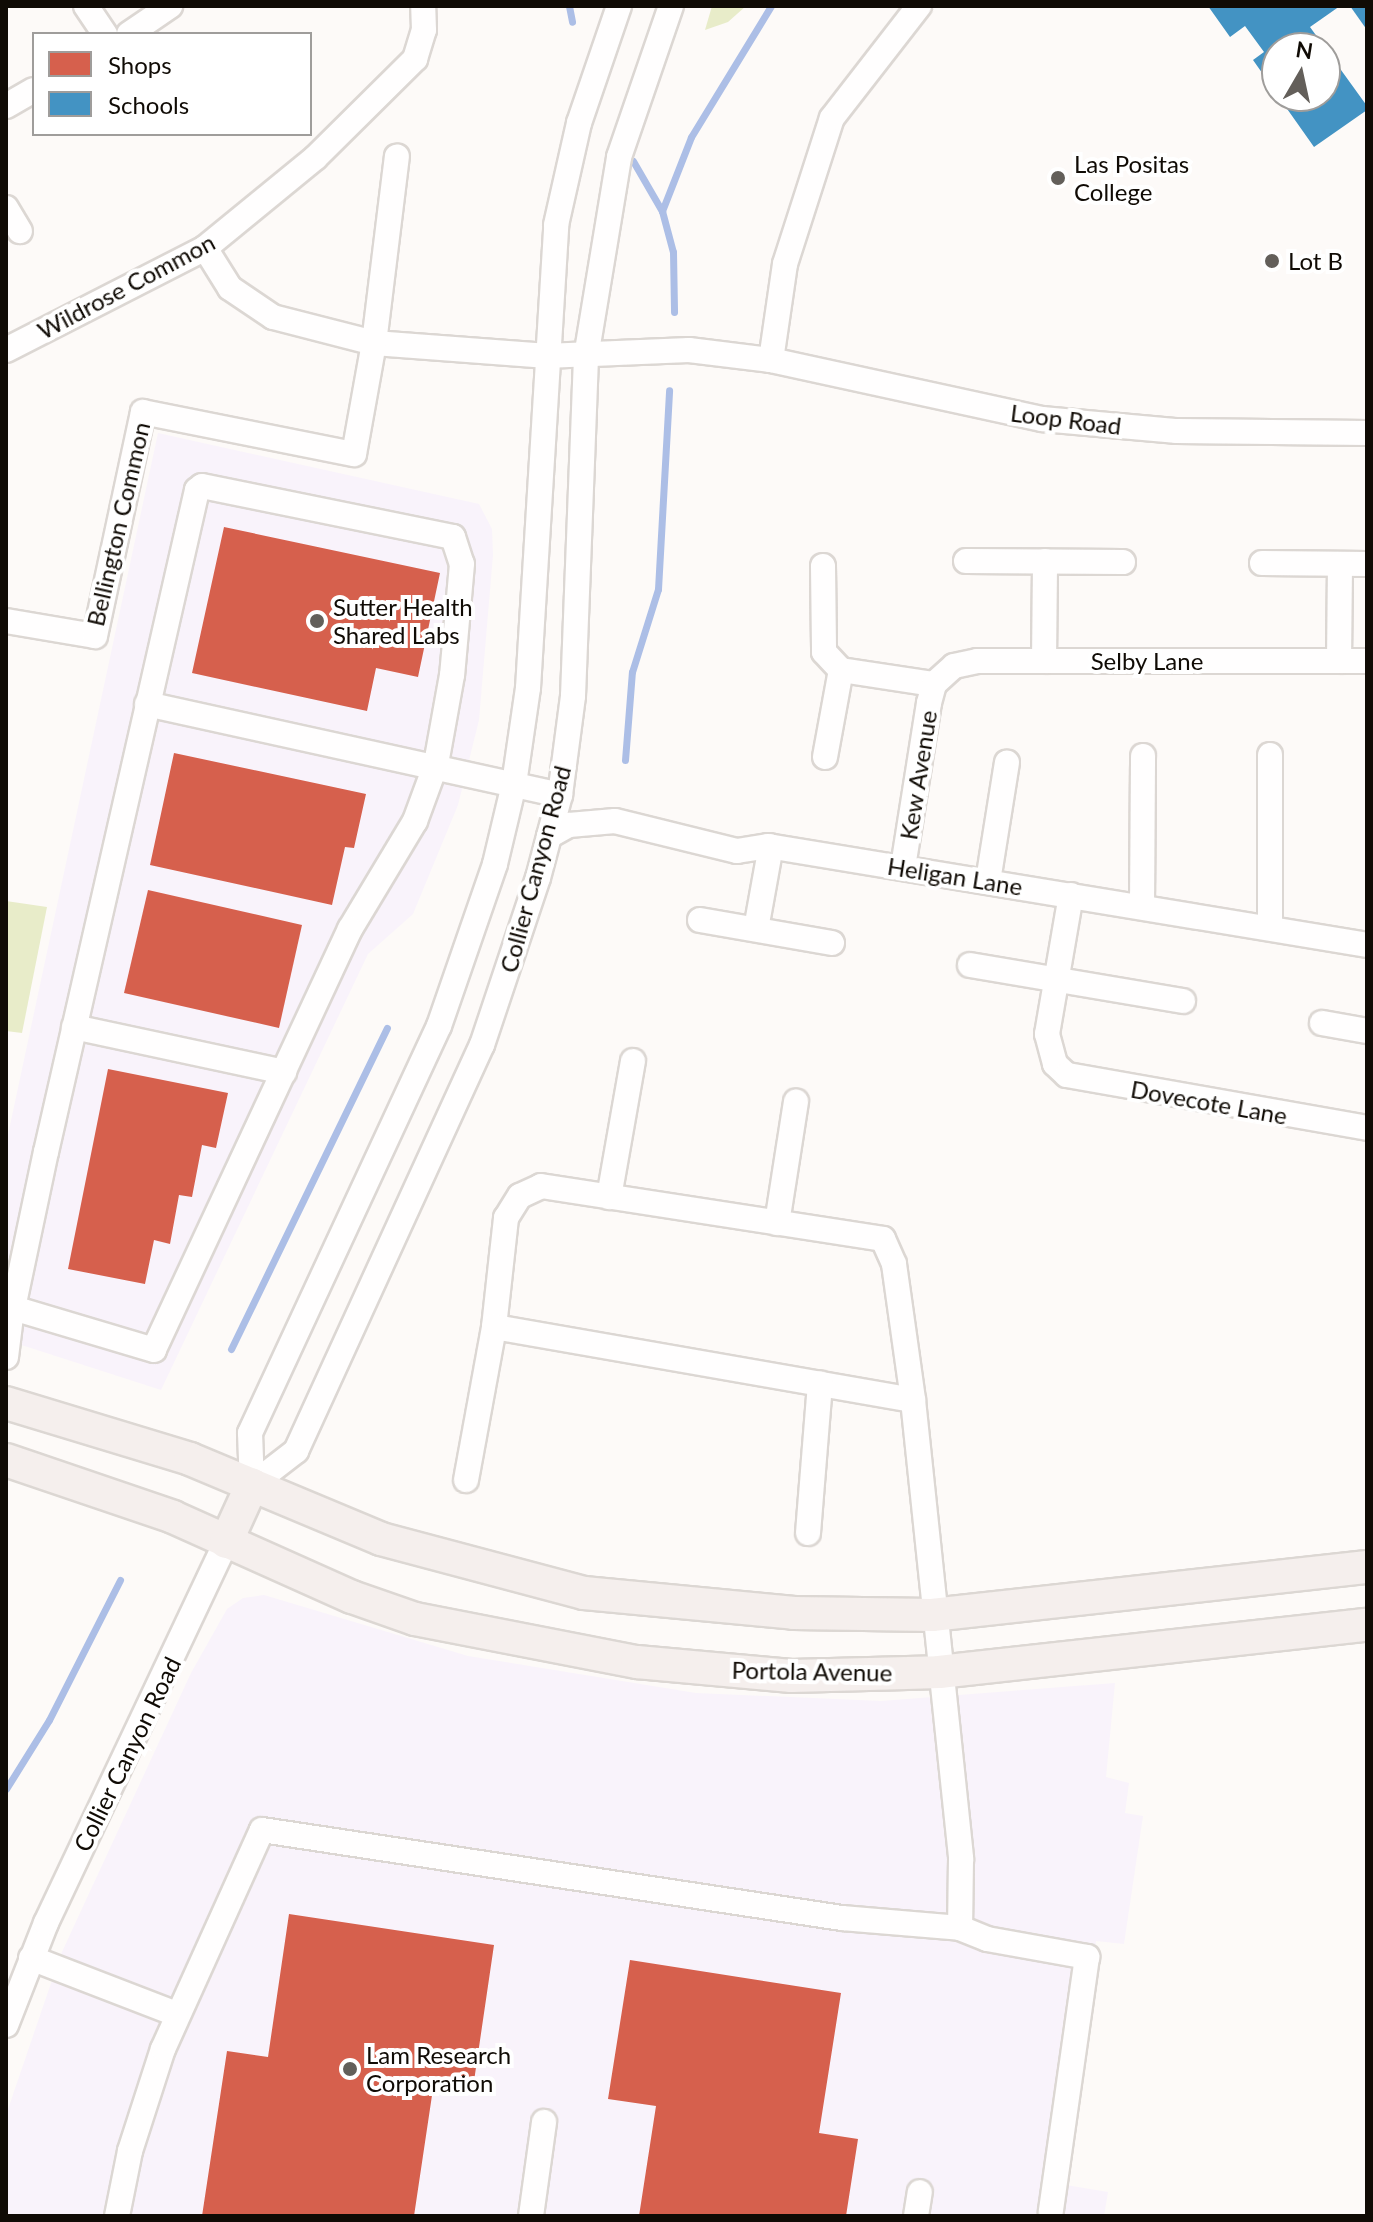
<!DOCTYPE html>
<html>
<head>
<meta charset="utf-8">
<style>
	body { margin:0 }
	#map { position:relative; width:1373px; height:2222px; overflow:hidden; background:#fdfaf8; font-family:Lato,sans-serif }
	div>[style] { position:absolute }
	.commercial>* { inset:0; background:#f9f3fb }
	.green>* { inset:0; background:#e8ecc9 }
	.shops>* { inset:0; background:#d6604d }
	.schools>* { inset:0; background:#4393c3 }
	.stream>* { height:7px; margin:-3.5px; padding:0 3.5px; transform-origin:3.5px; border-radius:3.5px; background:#acbee6 }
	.roads { filter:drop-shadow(2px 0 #dcd7d3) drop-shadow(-2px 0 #dcd7d3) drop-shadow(0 2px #dcd7d3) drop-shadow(0 -2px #dcd7d3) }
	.minor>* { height:24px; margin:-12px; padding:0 12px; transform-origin:12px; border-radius:12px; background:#fffefe }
	.major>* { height:32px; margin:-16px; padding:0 16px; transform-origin:16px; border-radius:16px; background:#f5efed }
	.dots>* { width:22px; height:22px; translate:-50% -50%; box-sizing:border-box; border:4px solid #fff; border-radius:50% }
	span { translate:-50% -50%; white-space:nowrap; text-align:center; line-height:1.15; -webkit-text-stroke:8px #fff; paint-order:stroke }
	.poi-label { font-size:24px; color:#100b05 }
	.left { translate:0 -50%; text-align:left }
	.street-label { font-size:24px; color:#100b05 }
	.frame { position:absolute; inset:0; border:8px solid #100b05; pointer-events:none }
	.legend { position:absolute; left:32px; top:32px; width:280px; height:104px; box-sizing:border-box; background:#fff; border:2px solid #9f9d9b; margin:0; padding:10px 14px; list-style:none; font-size:24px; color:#100b05 }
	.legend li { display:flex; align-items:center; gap:16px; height:40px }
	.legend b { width:40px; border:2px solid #9f9d9b }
	.north { position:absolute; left:1261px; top:32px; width:80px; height:80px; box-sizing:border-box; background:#fff; border:2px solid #9f9d9b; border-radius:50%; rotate:9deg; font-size:22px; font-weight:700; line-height:32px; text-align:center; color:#100b05 }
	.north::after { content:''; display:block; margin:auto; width:28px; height:36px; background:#635f5a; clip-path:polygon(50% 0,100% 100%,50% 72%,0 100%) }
</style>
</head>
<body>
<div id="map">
	<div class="commercial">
		<i style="clip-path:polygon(158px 433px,479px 504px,492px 529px,493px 555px,479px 720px,458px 805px,413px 914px,368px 954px,161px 1390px,6px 1340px,6px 1144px)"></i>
		<i style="clip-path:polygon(264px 1595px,468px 1656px,696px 1693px,881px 1701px,1115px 1683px,1106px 1777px,1129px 1783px,1125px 1813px,1143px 1816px,1124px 1944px,1096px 1941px,1060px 2184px,1108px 2192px,1104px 2216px,6px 2216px,6px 2115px,61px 1954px,191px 1673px,227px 1609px,243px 1598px)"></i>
	</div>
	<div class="green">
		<i style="clip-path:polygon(712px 6px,746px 6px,728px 22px,705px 30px)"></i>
		<i style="clip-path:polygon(6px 901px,47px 907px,22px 1033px,6px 1031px)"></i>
	</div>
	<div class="shops">
		<i style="clip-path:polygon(224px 527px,440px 573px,418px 677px,376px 668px,367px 711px,192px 673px)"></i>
		<i style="clip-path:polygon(174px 753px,366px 794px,354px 848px,345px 847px,332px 905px,150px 865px)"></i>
		<i style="clip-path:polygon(148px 890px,302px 925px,279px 1028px,124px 993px)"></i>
		<i style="clip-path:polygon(108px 1069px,228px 1093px,216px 1148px,202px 1145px,192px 1197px,179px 1195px,170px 1244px,154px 1240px,145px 1284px,68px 1269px)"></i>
		<i style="clip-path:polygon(289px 1914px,494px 1945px,473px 2088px,434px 2082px,414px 2216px,202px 2216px,227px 2051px,268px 2057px)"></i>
		<i style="clip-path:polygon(630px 1960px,841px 1993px,819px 2133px,858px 2139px,846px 2216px,639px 2216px,656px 2106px,608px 2099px)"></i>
	</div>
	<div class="schools">
		<i style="clip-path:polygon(1208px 6px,1340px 6px,1310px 27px,1367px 106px,1367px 110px,1314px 147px,1278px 96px,1299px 96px,1304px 103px,1325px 96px,1325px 48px,1277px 48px,1277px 94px,1253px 60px,1264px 52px,1245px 26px,1230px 37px)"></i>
		<i style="clip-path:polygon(1350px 6px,1367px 6px,1367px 30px)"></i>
	</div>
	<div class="stream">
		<i style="left:569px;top:6px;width:16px;rotate:79deg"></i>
		<i style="left:633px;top:161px;width:58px;rotate:59.9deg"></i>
		<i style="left:662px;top:211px;width:42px;rotate:75deg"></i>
		<i style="left:673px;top:252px;width:60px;rotate:89deg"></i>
		<i style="left:662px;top:211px;width:79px;rotate:-68.6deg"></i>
		<i style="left:691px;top:137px;width:153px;rotate:-58.6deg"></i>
		<i style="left:625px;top:760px;width:88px;rotate:-85.5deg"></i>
		<i style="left:632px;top:672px;width:87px;rotate:-72.6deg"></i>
		<i style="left:658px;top:589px;width:199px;rotate:-86.8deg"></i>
		<i style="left:231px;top:1349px;width:357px;rotate:-64.1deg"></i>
		<i style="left:6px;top:1789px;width:81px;rotate:-58.1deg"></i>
		<i style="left:49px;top:1720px;width:157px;rotate:-63.1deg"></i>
	</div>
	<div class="roads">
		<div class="minor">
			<i style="left:86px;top:6px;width:34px;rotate:56deg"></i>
			<i style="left:129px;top:34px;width:50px;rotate:-34.3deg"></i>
			<i style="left:6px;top:106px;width:32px;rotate:-30deg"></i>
			<i style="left:6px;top:208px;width:27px;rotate:59deg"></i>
			<i style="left:205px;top:248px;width:47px;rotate:58deg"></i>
			<i style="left:230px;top:288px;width:52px;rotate:34deg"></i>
			<i style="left:273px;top:317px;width:104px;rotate:14.4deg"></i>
			<i style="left:374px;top:343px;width:171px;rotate:4.3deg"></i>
			<i style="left:545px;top:356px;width:144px;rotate:-2.4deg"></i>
			<i style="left:689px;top:350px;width:83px;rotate:7deg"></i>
			<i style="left:771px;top:360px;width:277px;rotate:12.3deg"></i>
			<i style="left:1042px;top:419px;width:136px;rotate:5.1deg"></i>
			<i style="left:1177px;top:431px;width:190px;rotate:0.6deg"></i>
			<i style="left:6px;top:350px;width:224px;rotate:-27.1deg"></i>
			<i style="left:205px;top:248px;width:142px;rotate:-39.3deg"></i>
			<i style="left:315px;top:158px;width:141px;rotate:-44.7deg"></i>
			<i style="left:415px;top:59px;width:30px;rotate:-73deg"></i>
			<i style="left:424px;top:30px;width:24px;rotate:-92deg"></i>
			<i style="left:771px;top:360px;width:97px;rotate:-81.7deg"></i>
			<i style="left:785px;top:264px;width:153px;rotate:-72.2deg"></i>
			<i style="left:832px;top:118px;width:142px;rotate:-52.2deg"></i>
			<i style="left:966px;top:561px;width:157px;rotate:0.4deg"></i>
			<i style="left:1262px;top:563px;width:105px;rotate:0.5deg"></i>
			<i style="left:823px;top:566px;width:86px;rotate:89.3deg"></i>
			<i style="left:824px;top:652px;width:25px;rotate:47deg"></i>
			<i style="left:841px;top:670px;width:94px;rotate:8.6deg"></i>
			<i style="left:6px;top:621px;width:90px;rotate:9.6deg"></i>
			<i style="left:95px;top:636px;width:229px;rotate:-77.9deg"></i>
			<i style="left:143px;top:412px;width:215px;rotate:11.3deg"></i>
			<i style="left:354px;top:454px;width:113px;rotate:-79.8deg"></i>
			<i style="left:374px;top:343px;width:188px;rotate:-83deg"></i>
			<i style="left:1044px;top:661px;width:100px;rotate:-89.4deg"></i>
			<i style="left:1339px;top:661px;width:97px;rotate:-89.4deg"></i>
			<i style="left:147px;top:704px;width:423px;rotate:12.4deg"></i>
			<i style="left:825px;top:757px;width:88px;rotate:-79.6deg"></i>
			<i style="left:549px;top:836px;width:23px;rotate:-29deg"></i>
			<i style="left:569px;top:825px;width:46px;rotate:-5deg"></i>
			<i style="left:615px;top:821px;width:126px;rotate:13.8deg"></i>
			<i style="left:737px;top:851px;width:31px;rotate:-9deg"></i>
			<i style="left:768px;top:846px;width:607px;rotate:9.38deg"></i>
			<i style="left:903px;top:867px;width:166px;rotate:-81deg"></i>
			<i style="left:929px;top:703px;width:20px;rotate:-75deg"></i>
			<i style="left:934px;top:684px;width:27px;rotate:-42deg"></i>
			<i style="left:954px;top:666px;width:24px;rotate:-12deg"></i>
			<i style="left:977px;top:661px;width:390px"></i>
			<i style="left:988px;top:881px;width:120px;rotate:-80.9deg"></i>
			<i style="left:1071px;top:895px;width:141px;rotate:99.8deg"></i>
			<i style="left:1047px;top:1034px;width:31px;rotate:75deg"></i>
			<i style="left:1055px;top:1064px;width:16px;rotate:43deg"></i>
			<i style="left:1067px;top:1075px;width:305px;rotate:10deg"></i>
			<i style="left:1142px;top:906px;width:150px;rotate:-89.6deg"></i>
			<i style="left:700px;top:920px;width:134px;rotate:9.9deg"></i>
			<i style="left:1270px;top:928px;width:173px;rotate:-90deg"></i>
			<i style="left:756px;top:929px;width:84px;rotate:-79.8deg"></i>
			<i style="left:970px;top:965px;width:216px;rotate:9.6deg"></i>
			<i style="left:1322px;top:1023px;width:46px;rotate:10.1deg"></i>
			<i style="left:74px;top:1027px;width:215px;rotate:12.1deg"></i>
			<i style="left:609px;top:1197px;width:138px;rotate:-80deg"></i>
			<i style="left:777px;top:1223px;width:123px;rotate:-81.1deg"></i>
			<i style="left:6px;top:1357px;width:41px;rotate:-83deg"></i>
			<i style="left:11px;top:1316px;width:8px;rotate:-76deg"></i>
			<i style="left:13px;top:1308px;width:159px;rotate:-78.1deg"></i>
			<i style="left:46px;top:1152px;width:679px;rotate:-77.15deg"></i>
			<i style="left:197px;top:490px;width:6px;rotate:-39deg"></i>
			<i style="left:202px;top:486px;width:256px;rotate:11.5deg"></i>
			<i style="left:453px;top:537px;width:28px;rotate:72deg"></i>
			<i style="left:462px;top:564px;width:111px;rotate:95.1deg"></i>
			<i style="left:452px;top:675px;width:90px;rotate:100.2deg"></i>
			<i style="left:436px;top:764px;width:61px;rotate:110.2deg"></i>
			<i style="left:415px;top:821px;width:126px;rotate:121deg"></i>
			<i style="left:350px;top:929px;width:464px;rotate:115deg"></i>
			<i style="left:154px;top:1350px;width:147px;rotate:-163.4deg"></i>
			<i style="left:913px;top:1400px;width:425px;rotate:-170.1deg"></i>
			<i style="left:494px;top:1327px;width:110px;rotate:-83.7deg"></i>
			<i style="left:506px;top:1218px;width:26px;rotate:-58deg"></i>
			<i style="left:520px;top:1196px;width:23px;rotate:-25deg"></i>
			<i style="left:541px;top:1186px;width:346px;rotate:8.8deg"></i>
			<i style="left:883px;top:1239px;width:27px;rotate:66deg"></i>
			<i style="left:894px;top:1264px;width:137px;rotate:82deg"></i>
			<i style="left:913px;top:1400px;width:462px;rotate:84deg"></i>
			<i style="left:961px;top:1859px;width:69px;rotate:90.8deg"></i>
			<i style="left:466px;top:1480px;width:156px;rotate:-79.6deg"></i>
			<i style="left:252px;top:1485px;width:56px;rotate:-37.7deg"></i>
			<i style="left:296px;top:1451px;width:447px;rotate:-65.4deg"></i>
			<i style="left:482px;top:1045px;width:176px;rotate:-71.5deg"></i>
			<i style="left:538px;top:878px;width:86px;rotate:-75.2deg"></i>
			<i style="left:560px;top:795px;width:100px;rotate:-82.5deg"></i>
			<i style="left:573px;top:696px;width:339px;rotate:-87.8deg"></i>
			<i style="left:586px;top:357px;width:203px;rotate:-80.6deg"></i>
			<i style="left:619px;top:157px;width:160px;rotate:-71deg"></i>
			<i style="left:252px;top:1485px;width:52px;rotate:-92.2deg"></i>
			<i style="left:250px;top:1433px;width:449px;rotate:-65.1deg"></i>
			<i style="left:439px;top:1026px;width:171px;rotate:-70.9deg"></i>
			<i style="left:495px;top:864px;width:82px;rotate:-76.6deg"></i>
			<i style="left:514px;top:784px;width:97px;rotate:-81.7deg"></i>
			<i style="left:528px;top:688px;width:464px;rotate:-86.5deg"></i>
			<i style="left:556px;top:225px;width:105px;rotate:-77.3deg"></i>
			<i style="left:579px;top:123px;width:124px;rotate:-71.1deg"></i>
			<i style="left:808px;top:1533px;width:150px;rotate:-85.4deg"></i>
			<i style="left:31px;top:1958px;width:155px;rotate:21.1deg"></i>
			<i style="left:6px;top:2025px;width:110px;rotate:-68.6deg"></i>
			<i style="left:46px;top:1923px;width:421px;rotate:-64.7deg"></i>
			<i style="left:117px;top:2216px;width:66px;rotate:-78.7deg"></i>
			<i style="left:130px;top:2151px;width:107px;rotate:-72.1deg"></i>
			<i style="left:163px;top:2049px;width:240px;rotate:-65.7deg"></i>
			<i style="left:262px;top:1830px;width:587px;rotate:8.63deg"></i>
			<i style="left:842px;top:1918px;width:118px;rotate:4.8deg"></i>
			<i style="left:960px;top:1928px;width:29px;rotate:22deg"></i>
			<i style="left:987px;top:1939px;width:102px;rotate:10.2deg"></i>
			<i style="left:1087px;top:1957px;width:257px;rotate:98.1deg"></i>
			<i style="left:531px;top:2216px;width:95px;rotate:-82.1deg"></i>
			<i style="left:916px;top:2216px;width:24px;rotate:-81deg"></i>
		</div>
		<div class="major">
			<i style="left:6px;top:1403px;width:192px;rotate:16.9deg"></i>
			<i style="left:190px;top:1459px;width:207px;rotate:22.7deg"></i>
			<i style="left:381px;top:1539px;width:210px;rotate:14.9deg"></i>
			<i style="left:584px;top:1593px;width:211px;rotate:5.4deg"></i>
			<i style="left:794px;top:1613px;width:138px;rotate:0.8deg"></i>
			<i style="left:932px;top:1615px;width:438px;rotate:-6.3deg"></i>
			<i style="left:6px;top:1460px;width:176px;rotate:18.8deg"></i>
			<i style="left:173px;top:1517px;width:196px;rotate:24.1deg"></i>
			<i style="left:352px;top:1597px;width:67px;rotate:19.2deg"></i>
			<i style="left:415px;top:1619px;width:226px;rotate:11deg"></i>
			<i style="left:637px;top:1662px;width:155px;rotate:5.2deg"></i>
			<i style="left:791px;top:1676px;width:148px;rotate:-1.5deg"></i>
			<i style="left:939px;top:1672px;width:431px;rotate:-6.3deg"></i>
			<i style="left:226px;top:1542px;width:63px;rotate:-65.5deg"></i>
		</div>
	</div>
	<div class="dots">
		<i style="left:1058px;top:178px;background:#635f5a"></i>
		<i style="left:1272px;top:261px;background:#635f5a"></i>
		<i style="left:317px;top:621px;background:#635f5a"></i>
		<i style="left:350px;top:2069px;background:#635f5a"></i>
	</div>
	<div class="poi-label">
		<span class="left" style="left:1074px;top:178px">Las Positas<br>College</span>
		<span class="left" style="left:1288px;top:261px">Lot B</span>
		<span class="left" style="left:333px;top:621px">Sutter Health<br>Shared Labs</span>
		<span class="left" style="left:366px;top:2069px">Lam Research<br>Corporation</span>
	</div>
	<div class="street-label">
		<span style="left:126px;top:286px;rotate:-28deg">Wildrose Common</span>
		<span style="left:1066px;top:419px;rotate:7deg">Loop Road</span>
		<span style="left:118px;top:524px;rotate:-77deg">Bellington Common</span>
		<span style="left:1147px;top:661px">Selby Lane</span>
		<span style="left:918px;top:775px;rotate:-81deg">Kew Avenue</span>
		<span style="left:535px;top:869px;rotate:-75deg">Collier Canyon Road</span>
		<span style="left:955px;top:876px;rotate:9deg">Heligan Lane</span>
		<span style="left:1209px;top:1102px;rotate:10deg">Dovecote Lane</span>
		<span style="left:812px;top:1671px;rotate:1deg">Portola Avenue</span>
		<span style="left:127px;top:1754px;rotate:-64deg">Collier Canyon Road</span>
	</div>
	<div class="frame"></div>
	<ul class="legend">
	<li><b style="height:22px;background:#d6604d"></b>Shops</li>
	<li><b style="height:22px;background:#4393c3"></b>Schools</li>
	</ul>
	<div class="north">N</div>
</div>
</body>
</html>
